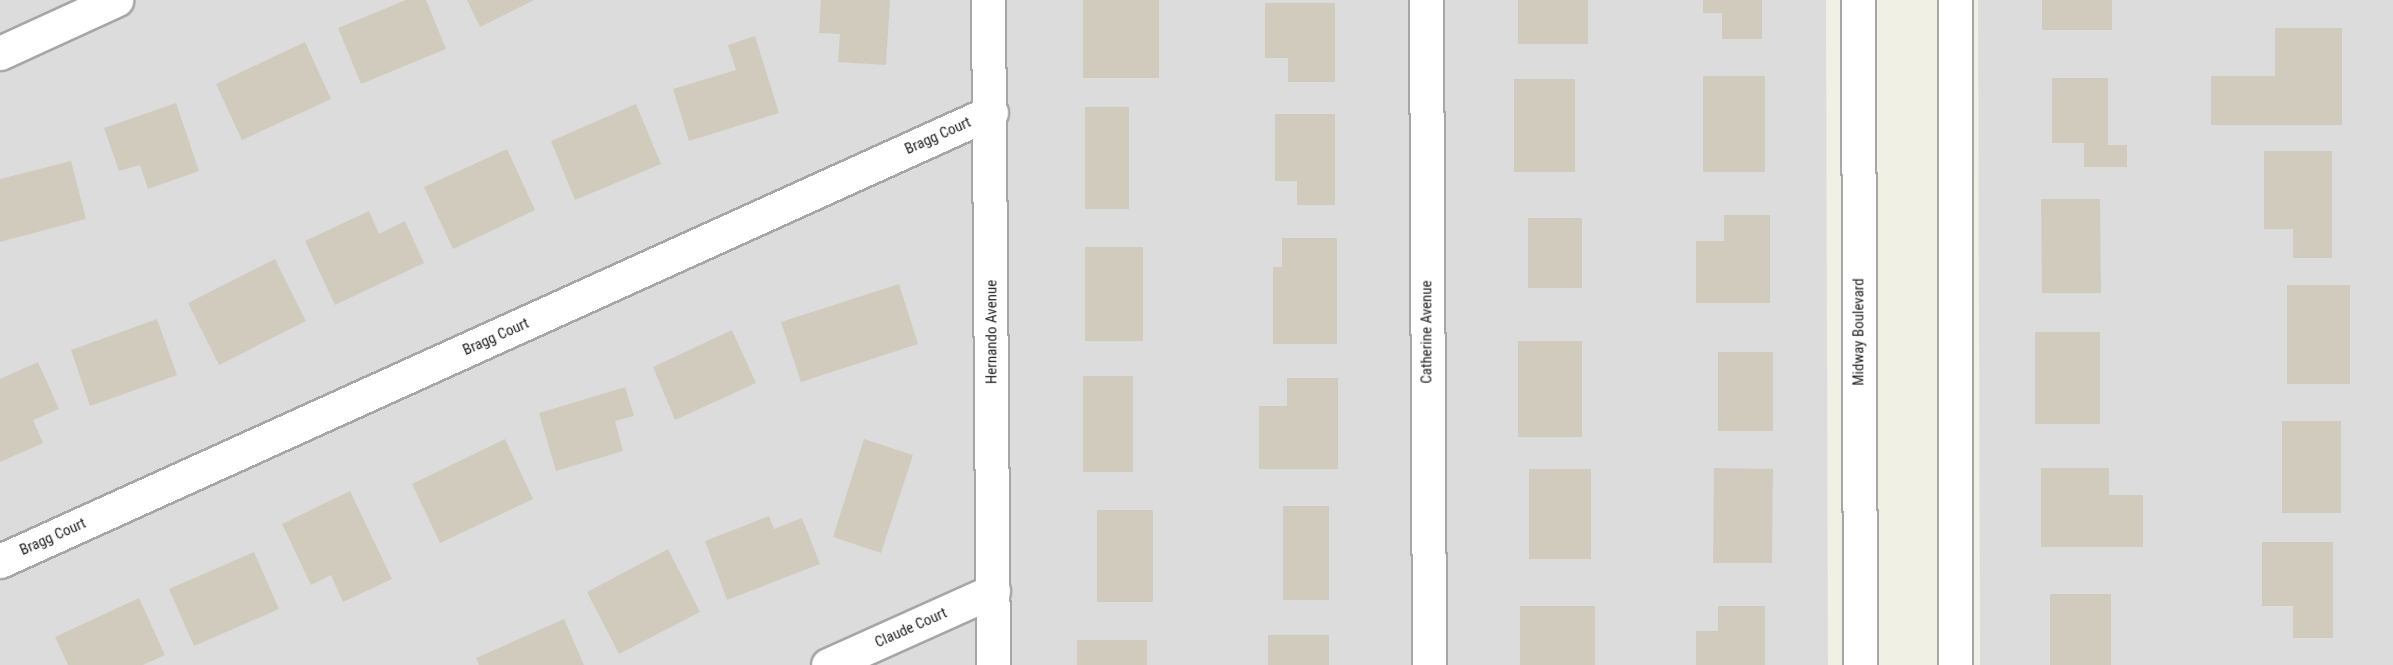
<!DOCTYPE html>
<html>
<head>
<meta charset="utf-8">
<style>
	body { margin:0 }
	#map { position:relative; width:2393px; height:665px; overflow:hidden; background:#f1f0e5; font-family:"Roboto Condensed",sans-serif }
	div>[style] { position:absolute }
	.residential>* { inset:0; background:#dddcdc }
	.building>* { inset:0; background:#d1cbbe }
	.roads { filter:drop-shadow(2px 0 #a6a6a6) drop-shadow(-2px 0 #a6a6a6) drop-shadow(0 2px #a6a6a6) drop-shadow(0 -2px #a6a6a6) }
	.minor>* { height:33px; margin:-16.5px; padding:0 16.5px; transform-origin:16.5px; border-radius:16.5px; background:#fff }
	span { translate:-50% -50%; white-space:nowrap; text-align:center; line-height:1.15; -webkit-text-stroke:5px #fff; paint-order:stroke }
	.street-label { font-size:15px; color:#1f1f1f }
</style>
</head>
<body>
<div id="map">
	<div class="residential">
		<i style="clip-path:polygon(0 0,1826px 0,1828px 665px,0 665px)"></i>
		<i style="clip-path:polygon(1978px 0,2393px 0,2393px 665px,1980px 665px)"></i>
	</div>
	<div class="building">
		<i style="clip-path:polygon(406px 0,426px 0,446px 49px,361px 84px,338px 28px)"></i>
		<i style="clip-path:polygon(467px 0,534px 0,480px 27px)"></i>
		<i style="clip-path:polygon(821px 0,890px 0,886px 65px,838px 62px,840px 34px,819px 33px)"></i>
		<i style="clip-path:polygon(1083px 0,1159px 0,1159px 78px,1083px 78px)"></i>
		<i style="clip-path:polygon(1518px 0,1588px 0,1588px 44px,1518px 44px)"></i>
		<i style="clip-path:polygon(1703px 0,1762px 0,1762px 39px,1722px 39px,1722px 13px,1703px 13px)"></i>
		<i style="clip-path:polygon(2042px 0,2112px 0,2112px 30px,2042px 30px)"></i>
		<i style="clip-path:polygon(1265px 3px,1335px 3px,1335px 82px,1288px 82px,1288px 58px,1265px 58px)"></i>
		<i style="clip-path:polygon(2275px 28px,2342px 28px,2342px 125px,2211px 125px,2211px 76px,2275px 76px)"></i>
		<i style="clip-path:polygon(755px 36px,779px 113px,689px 141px,673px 89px,736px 70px,728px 45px)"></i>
		<i style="clip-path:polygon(305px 42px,331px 99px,242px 140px,216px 84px)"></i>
		<i style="clip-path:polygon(1703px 76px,1765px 76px,1765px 172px,1703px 172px)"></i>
		<i style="clip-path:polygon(2052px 78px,2108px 78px,2108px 145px,2127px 145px,2127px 167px,2084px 167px,2084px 143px,2052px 143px)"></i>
		<i style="clip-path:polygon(1514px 79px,1575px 79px,1575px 172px,1514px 172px)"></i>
		<i style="clip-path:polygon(176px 103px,199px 171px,148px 189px,140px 165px,119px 171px,104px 128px)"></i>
		<i style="clip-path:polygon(636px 104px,661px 164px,575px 200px,551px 141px)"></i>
		<i style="clip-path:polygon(1085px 107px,1129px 107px,1129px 209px,1085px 209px)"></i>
		<i style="clip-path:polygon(1275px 114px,1335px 114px,1335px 205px,1297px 205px,1297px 181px,1275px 181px)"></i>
		<i style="clip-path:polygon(507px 149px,535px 210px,453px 249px,424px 187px)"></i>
		<i style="clip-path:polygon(2264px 151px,2332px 151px,2332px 258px,2293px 258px,2293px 229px,2264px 229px)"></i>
		<i style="clip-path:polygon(71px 161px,86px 219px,0 242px,0 179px)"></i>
		<i style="clip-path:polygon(2041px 199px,2100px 199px,2101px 293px,2042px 293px)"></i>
		<i style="clip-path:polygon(369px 211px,379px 234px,405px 221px,424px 263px,335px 305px,305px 241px)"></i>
		<i style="clip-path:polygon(1724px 215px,1770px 215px,1770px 303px,1696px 303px,1696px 241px,1724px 241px)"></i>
		<i style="clip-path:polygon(1528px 218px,1582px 218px,1582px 288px,1528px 288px)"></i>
		<i style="clip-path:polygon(1282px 238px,1337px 238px,1337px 344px,1273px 344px,1273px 267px,1282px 267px)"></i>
		<i style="clip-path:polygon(1085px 247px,1143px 247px,1143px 341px,1085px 341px)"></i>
		<i style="clip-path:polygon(275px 259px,306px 321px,219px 365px,188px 303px)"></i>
		<i style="clip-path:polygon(899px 284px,918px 344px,801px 382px,781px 322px)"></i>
		<i style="clip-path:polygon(2287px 285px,2350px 285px,2350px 384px,2287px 384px)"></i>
		<i style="clip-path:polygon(157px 319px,177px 375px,90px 406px,71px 350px)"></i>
		<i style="clip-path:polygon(732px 330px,756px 383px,675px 420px,653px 367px)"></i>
		<i style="clip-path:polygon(2035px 332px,2100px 332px,2100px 424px,2035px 424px)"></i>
		<i style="clip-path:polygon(1518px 341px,1582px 341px,1582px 437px,1518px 437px)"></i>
		<i style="clip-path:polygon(1718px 352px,1773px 352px,1773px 431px,1718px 431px)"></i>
		<i style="clip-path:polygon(38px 362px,59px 409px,33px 420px,43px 443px,0 462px,0 379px)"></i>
		<i style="clip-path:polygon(1083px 376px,1133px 376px,1133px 472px,1083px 472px)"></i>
		<i style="clip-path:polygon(1287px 378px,1338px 378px,1338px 469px,1259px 469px,1259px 406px,1287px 406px)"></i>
		<i style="clip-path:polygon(625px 387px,634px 416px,615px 421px,623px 451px,556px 471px,539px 413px)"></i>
		<i style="clip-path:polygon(2282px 421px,2341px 421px,2341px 513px,2282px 513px)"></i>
		<i style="clip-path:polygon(505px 439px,533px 499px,440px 543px,412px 484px)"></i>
		<i style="clip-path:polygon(864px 439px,913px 455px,881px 553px,833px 537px)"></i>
		<i style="clip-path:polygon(1714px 468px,1773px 469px,1772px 563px,1713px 563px)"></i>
		<i style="clip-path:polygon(2041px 468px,2109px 468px,2109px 495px,2143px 495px,2143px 547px,2041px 547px)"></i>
		<i style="clip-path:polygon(1529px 469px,1591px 469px,1591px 559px,1529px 559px)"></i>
		<i style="clip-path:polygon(350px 491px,392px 579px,343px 602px,331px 575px,311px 585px,282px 524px)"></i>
		<i style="clip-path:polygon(1283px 506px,1329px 506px,1329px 600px,1283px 600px)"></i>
		<i style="clip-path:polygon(1097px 510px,1153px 510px,1153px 602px,1097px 602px)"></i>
		<i style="clip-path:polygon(769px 516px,774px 529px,802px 518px,820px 564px,727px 600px,705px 541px)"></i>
		<i style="clip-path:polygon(2262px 542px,2333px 542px,2333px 638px,2293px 638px,2293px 606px,2262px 606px)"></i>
		<i style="clip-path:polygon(668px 549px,700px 612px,619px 654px,587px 592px)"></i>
		<i style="clip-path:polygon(254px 552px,279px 609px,194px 646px,169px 589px)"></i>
		<i style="clip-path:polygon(2050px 594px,2111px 594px,2111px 665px,2050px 665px)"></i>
		<i style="clip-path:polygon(139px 598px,165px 655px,143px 665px,68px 665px,55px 637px)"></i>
		<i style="clip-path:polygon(1520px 606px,1595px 606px,1595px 665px,1520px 665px)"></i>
		<i style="clip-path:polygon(1718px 606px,1765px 606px,1765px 665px,1696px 665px,1696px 631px,1718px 631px)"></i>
		<i style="clip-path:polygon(564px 619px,584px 665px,479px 665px,476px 658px)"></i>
		<i style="clip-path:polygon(1268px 635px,1329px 635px,1329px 665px,1268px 665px)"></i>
		<i style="clip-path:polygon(1077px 640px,1147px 640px,1147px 665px,1077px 665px)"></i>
	</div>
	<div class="roads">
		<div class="minor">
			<i style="left:988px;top:0;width:665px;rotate:89.57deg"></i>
			<i style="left:1426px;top:0;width:665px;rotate:89.74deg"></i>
			<i style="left:1858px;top:0;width:665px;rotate:89.83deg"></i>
			<i style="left:1955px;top:0;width:665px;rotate:90deg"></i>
			<i style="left:0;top:53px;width:128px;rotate:-24.6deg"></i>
			<i style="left:0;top:561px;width:1088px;rotate:-24.37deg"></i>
			<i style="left:828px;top:665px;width:181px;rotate:-24.2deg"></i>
		</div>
	</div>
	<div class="street-label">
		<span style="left:938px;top:136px;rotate:-24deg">Bragg Court</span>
		<span style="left:992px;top:332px;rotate:-90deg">Hernando Avenue</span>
		<span style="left:1427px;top:332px;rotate:-90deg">Catherine Avenue</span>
		<span style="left:1859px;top:332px;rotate:-90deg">Midway Boulevard</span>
		<span style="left:496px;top:337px;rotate:-24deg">Bragg Court</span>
		<span style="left:53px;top:537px;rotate:-24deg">Bragg Court</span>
		<span style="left:911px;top:628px;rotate:-24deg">Claude Court</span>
	</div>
</div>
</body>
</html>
